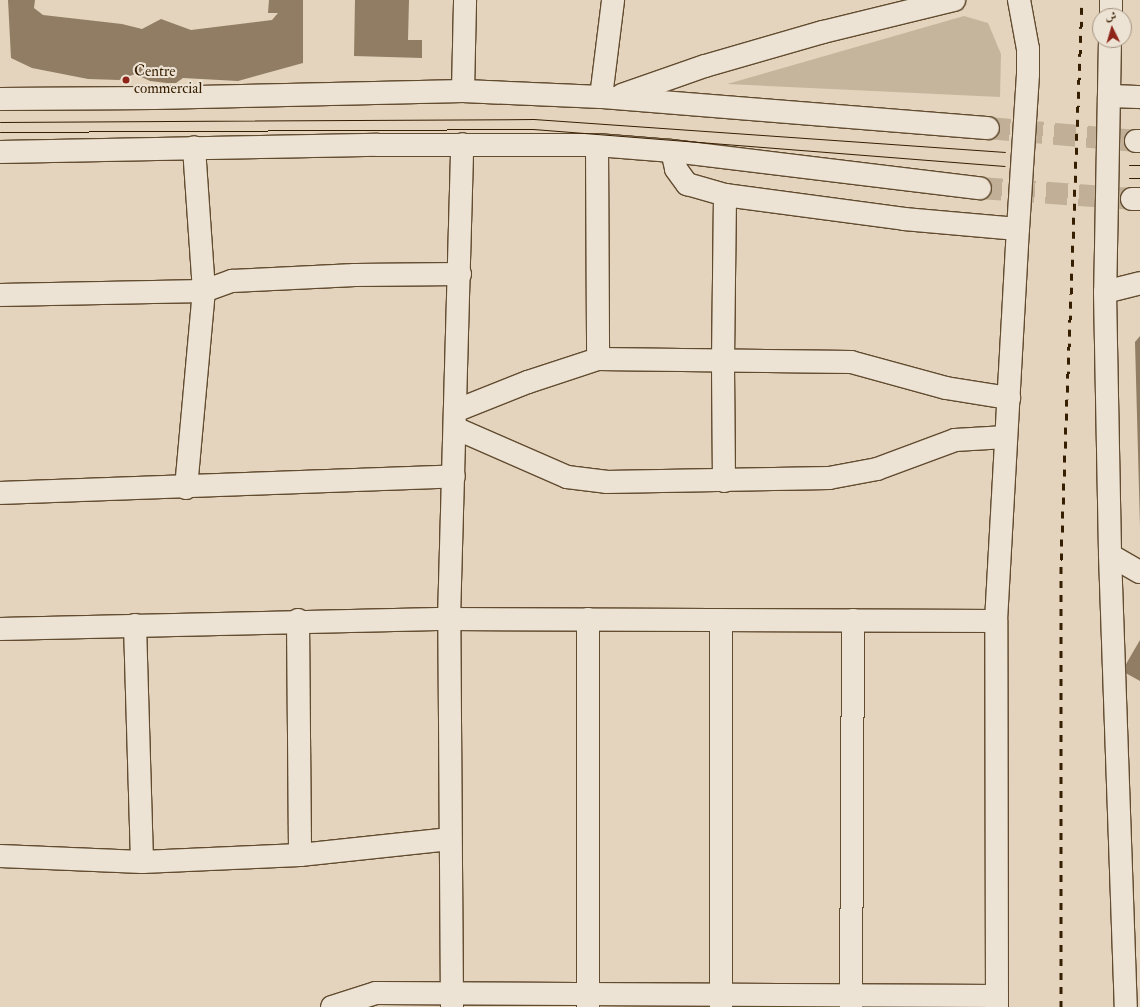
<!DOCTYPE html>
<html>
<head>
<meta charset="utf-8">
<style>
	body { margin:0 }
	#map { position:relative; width:1140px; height:1007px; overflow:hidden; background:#e4d4bd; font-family:"IM FELL Double Pica",Amiri,serif }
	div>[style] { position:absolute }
	.green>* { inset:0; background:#c6b59d }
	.building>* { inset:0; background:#907d63 }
	.secondary-tunnel>* { height:22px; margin-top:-11px; transform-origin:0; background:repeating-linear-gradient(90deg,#c1b097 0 22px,transparent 0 33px) }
	.roads { filter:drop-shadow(1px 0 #624c30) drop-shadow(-1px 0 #624c30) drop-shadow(0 1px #624c30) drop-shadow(0 -1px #624c30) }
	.minor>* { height:22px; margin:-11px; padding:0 11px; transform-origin:11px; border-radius:11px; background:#ede3d4 }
	.tertiary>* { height:22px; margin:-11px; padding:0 11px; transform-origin:11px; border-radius:11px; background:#ede3d4 }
	.secondary>* { height:22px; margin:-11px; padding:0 11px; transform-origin:11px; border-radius:11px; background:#ede3d4 }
	.tram>* { height:1px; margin:-0.5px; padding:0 0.5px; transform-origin:0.5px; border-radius:0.5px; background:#361e01 }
	.rail>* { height:3px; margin-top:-1.5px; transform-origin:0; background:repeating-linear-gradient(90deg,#361e01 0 7px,transparent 0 14px) }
	.dots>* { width:11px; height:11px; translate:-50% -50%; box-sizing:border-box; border:2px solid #ede3d4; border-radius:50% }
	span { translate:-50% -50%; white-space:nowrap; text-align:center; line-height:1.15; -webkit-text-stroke:4px #ede3d4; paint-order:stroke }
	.poi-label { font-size:15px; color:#361e01 }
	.left { translate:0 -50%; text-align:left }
	.north { position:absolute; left:1092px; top:8px; width:40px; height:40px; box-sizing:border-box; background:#ede3d4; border:1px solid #a49480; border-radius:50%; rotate:355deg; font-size:11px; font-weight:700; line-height:16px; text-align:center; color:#361e01 }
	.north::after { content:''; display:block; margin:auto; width:14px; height:18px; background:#8f2418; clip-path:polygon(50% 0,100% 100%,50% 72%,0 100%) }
</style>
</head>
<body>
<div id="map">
	<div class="green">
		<i style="clip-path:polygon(964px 16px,988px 23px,1001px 54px,1000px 97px,727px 84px)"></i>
	</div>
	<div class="building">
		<i style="clip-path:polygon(8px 0,35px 0,34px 8px,43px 15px,122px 24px,142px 29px,161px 19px,191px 30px,272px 20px,278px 13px,268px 13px,269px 0,303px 0,303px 63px,238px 81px,183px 78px,176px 83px,167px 83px,150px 81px,135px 74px,119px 80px,88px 79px,32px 68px,11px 58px)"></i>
		<i style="clip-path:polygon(355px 0,409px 0,408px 40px,422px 40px,422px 58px,354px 56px)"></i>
		<i style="clip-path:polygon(1140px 336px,1140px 526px,1135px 342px)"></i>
		<i style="clip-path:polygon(1140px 640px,1140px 681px,1122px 671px)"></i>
	</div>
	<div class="secondary-tunnel">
		<i style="left:988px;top:128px;width:149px;rotate:5deg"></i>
		<i style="left:980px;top:188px;width:152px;rotate:4.1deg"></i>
	</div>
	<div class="roads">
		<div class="minor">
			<i style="left:1111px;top:16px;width:16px;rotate:-90deg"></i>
			<i style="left:1110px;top:40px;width:252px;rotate:91.1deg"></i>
			<i style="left:1105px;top:292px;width:263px;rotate:88.9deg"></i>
			<i style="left:1110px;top:555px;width:452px;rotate:88deg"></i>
			<i style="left:463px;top:91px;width:91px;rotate:-88.7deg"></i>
			<i style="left:1109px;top:96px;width:31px;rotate:2deg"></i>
			<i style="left:601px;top:97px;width:98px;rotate:-82.9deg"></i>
			<i style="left:597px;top:145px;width:214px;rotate:89.7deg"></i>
			<i style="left:1105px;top:292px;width:36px;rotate:-14deg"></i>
			<i style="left:0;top:295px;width:204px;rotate:-1.1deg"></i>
			<i style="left:204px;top:291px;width:30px;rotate:-20deg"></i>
			<i style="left:232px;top:281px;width:123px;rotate:-2.8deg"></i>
			<i style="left:355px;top:275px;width:105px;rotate:-0.5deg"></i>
			<i style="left:455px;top:411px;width:79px;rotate:-21.7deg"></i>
			<i style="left:528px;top:382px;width:74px;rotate:-18.2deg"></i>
			<i style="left:598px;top:359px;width:253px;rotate:0.7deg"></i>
			<i style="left:851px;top:362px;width:98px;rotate:15.3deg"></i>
			<i style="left:946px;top:388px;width:64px;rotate:9deg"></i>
			<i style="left:455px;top:428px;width:122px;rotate:23.6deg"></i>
			<i style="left:567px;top:477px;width:39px;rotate:7deg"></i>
			<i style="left:606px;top:482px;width:223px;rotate:-1deg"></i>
			<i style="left:829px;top:478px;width:49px;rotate:-10.6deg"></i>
			<i style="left:877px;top:469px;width:83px;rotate:-20.4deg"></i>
			<i style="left:955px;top:440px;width:51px;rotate:-3.4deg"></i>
			<i style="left:724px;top:481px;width:121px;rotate:-90.5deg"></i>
			<i style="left:723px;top:360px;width:165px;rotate:-89.3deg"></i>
			<i style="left:186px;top:488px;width:198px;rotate:-84.8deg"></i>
			<i style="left:204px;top:291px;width:144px;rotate:-94deg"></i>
			<i style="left:0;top:493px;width:454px;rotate:-2.1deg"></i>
			<i style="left:1110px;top:555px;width:34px;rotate:30deg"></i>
			<i style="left:298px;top:620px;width:235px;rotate:89.5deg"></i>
			<i style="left:721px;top:620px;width:387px;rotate:90deg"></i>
			<i style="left:135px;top:625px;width:237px;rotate:88.3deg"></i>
			<i style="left:0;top:629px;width:449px;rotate:-1.3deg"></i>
			<i style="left:449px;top:619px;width:547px;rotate:0.21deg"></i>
			<i style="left:0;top:856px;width:142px;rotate:2.4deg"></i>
			<i style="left:142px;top:862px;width:158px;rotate:-2.5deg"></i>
			<i style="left:300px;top:855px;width:151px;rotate:-6.1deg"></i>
			<i style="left:332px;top:1007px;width:46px;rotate:-17.7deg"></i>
			<i style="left:376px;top:993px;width:621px;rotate:0.28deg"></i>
			<i style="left:452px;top:1007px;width:388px;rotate:-90.4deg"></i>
			<i style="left:449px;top:619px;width:475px;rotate:-88.4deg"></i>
			<i style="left:588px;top:1007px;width:388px;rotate:-90deg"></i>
			<i style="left:851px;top:1007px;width:387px;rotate:-89.7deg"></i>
		</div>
		<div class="tertiary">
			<i style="left:997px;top:1007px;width:386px;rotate:-90.1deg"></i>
			<i style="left:996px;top:621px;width:393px;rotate:-86.8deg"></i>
		</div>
		<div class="secondary">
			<i style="left:622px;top:95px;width:88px;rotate:-19.3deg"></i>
			<i style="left:705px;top:66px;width:123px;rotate:-16.1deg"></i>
			<i style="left:823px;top:32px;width:135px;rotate:-13.7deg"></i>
			<i style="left:0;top:99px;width:154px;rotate:-0.4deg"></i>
			<i style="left:154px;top:98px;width:309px;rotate:-1.3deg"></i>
			<i style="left:463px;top:91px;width:138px;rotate:2.5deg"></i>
			<i style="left:601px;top:97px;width:388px;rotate:4.6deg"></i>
			<i style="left:1136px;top:141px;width:4px"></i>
			<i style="left:672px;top:151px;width:18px;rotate:77deg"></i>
			<i style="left:676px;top:169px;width:19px;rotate:54deg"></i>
			<i style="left:687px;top:184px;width:40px;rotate:16deg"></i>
			<i style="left:725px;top:195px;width:181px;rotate:7.6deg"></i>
			<i style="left:904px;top:219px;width:114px;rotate:5deg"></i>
			<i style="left:1018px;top:229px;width:155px;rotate:-86.3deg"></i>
			<i style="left:1028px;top:74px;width:25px;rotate:-90deg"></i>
			<i style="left:1028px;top:49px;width:50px;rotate:-100.4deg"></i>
			<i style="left:0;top:152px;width:378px;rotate:-1.1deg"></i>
			<i style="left:378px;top:145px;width:219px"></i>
			<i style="left:597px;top:145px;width:75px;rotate:4.6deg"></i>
			<i style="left:672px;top:151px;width:310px;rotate:6.9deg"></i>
			<i style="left:1132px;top:199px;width:8px"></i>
		</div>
	</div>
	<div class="tram">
		<i style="left:0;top:122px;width:534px;rotate:-0.32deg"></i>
		<i style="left:534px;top:119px;width:472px;rotate:4deg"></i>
		<i style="left:0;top:132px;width:533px;rotate:-0.32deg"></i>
		<i style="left:533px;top:129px;width:473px;rotate:4.5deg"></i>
		<i style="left:1129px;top:165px;width:11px"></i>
		<i style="left:1129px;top:178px;width:11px"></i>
	</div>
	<div class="rail">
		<i style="left:1061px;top:1007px;width:447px;rotate:-90deg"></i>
		<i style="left:1061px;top:560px;width:560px;rotate:-87.85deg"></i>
	</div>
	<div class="dots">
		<i style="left:126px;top:80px;background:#8f2418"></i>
	</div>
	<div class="poi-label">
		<span class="left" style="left:134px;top:80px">Centre<br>commercial</span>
	</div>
	<div class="north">ش</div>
</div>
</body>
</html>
